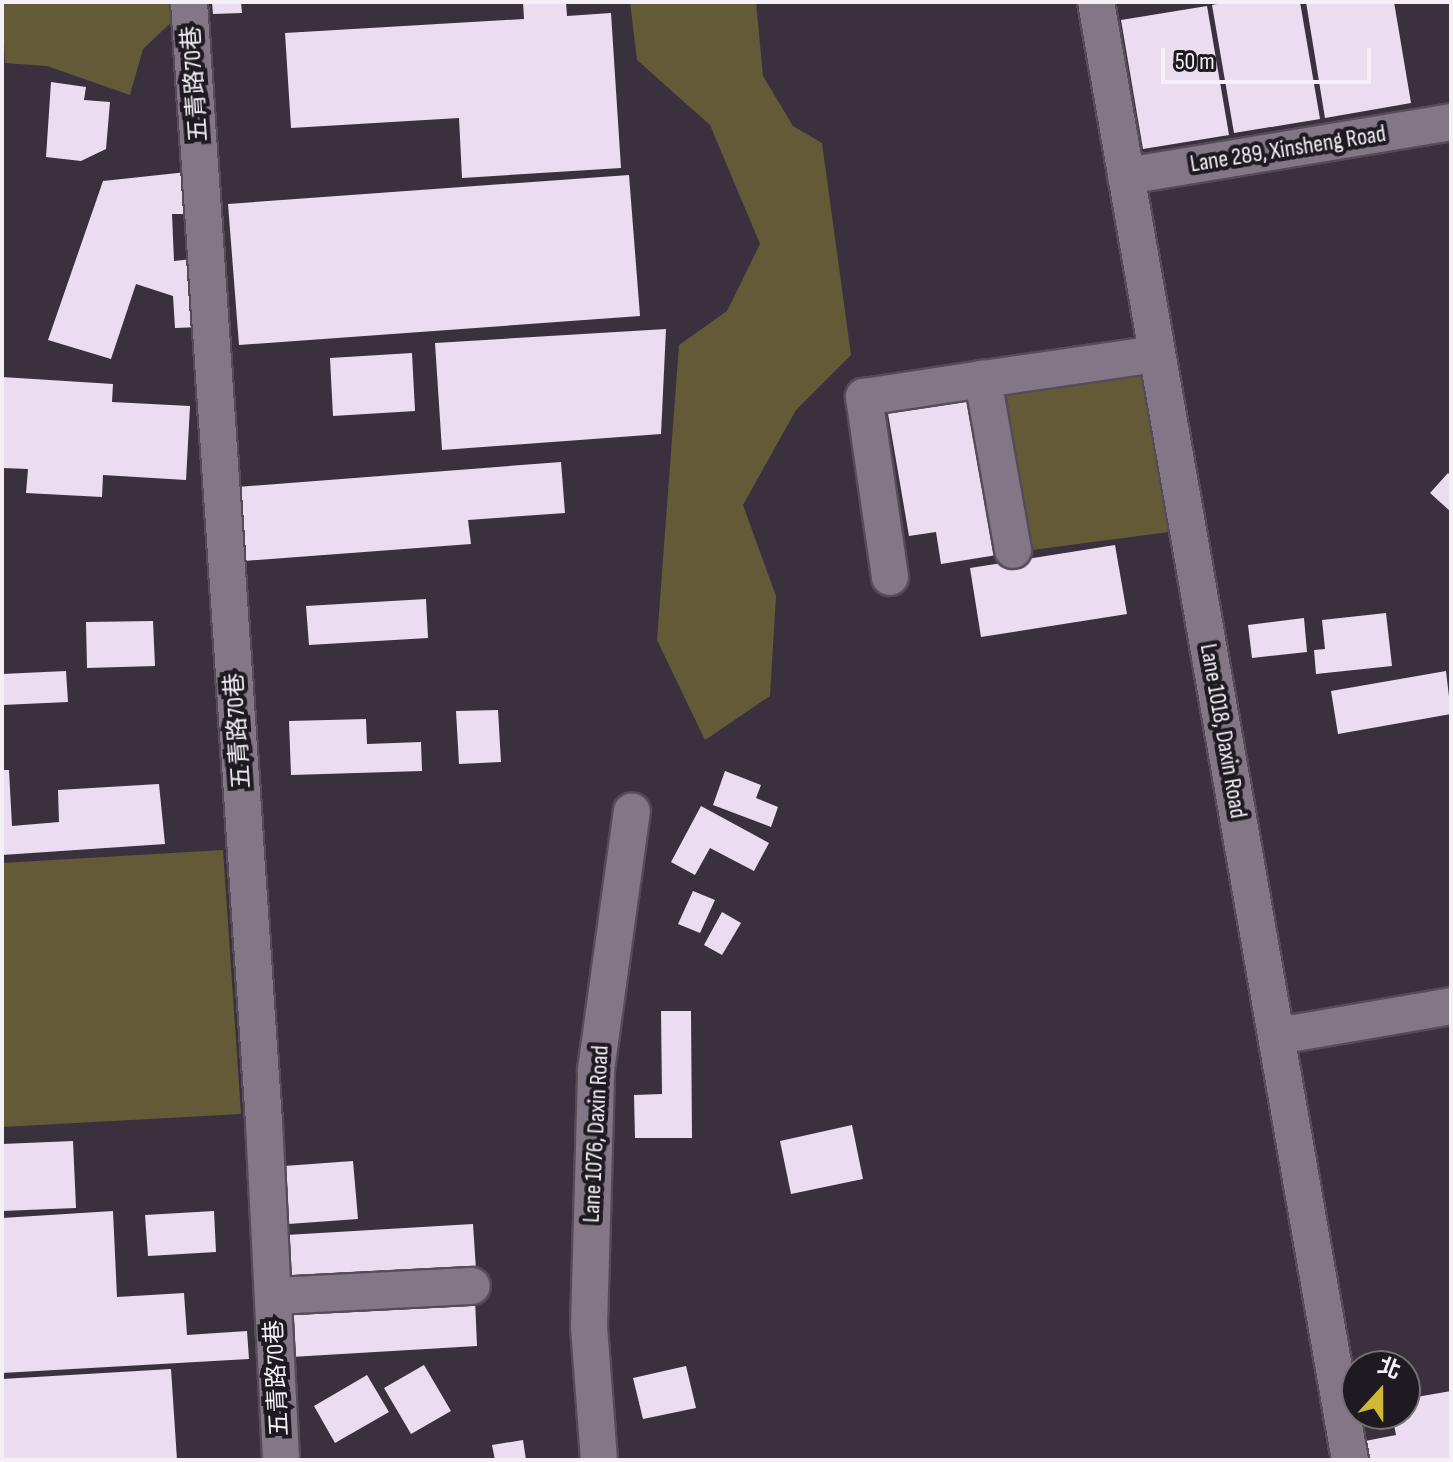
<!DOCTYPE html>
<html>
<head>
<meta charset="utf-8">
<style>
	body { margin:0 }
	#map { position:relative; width:1453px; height:1462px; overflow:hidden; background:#3b303e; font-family:"Sofia Sans Condensed","Noto Sans TC",sans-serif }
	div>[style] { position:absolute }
	.green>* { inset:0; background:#635b38 }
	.building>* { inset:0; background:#ebddef }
	.roads { filter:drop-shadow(2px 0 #554c58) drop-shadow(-2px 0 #554c58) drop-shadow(0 2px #554c58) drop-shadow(0 -2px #554c58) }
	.minor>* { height:36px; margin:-18px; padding:0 18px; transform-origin:18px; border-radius:18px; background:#837686 }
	span { translate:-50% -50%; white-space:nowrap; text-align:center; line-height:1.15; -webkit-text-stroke:8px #1f1a21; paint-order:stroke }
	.street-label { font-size:24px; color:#f6eff8 }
	.frame { position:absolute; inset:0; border:4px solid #f6eff8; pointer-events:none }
	.north { position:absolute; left:1341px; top:1350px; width:80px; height:80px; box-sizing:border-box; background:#1f1a21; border:2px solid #756f77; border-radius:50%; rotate:21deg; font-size:22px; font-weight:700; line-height:32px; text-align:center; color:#f6eff8 }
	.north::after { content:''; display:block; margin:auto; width:28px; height:36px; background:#d1b736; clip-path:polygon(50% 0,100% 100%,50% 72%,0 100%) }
	.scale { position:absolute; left:1161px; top:48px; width:210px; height:36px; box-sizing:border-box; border:4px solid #f6eff8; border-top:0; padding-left:10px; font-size:24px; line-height:28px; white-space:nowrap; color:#f6eff8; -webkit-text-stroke:6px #1f1a21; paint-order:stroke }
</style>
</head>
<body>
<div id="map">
	<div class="green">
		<i style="clip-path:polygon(2px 2px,176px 2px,177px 17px,143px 49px,130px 95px,47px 66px,5px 63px)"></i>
		<i style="clip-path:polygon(630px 2px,756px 2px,763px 76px,793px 126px,822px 143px,851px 355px,796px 410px,743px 505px,776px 596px,770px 696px,705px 740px,657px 640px,679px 345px,727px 311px,760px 244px,710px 125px,637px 60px)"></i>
		<i style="clip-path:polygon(1142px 375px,1169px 532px,1032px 550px,1006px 393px)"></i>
		<i style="clip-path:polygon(223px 850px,241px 1114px,2px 1127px,2px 863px)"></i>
	</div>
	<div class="building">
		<i style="clip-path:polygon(212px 2px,241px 2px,242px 13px,213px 14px)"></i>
		<i style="clip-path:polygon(523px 2px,566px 2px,567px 16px,611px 13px,621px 168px,462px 178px,459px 118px,291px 128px,285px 33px,524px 19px)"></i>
		<i style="clip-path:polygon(1228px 2px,1300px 2px,1320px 119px,1234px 133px,1212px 5px)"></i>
		<i style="clip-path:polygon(1306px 2px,1394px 2px,1411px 103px,1325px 118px)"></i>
		<i style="clip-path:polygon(1207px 6px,1229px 135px,1143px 149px,1121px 20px)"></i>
		<i style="clip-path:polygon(51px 82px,86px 87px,84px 100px,110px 102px,106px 149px,81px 161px,46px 157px)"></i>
		<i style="clip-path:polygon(187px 172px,191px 214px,172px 214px,174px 261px,192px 259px,199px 327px,175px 328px,173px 296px,136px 284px,111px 359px,48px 340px,103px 181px)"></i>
		<i style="clip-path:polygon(629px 175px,640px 316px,239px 345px,228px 204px)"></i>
		<i style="clip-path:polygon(666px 329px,661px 434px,442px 450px,435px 343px)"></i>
		<i style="clip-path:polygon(412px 353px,415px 411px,333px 416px,330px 358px)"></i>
		<i style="clip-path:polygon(2px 377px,113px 384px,112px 402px,190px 406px,186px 480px,103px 475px,102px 497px,26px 493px,28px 469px,2px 468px)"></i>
		<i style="clip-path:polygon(968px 383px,997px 555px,941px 564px,936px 532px,909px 536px,885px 396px)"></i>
		<i style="clip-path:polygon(561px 462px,565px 513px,468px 520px,471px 544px,244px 561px,238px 487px)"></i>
		<i style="clip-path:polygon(1448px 473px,1451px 476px,1451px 512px,1430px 493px)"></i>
		<i style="clip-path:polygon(1115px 545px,1127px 614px,981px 637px,970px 568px)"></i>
		<i style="clip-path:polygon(426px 599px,428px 638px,309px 645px,306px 606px)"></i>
		<i style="clip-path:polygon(1386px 613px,1392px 666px,1316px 674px,1314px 650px,1325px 649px,1322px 620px)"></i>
		<i style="clip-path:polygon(1304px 618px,1307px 652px,1252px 658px,1248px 625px)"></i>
		<i style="clip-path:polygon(153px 621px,155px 666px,87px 668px,86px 622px)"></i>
		<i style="clip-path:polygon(66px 671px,68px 702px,2px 705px,2px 674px)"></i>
		<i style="clip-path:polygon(1446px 671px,1451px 714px,1338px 734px,1331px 691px)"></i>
		<i style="clip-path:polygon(498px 710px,501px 762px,459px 764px,456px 711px)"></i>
		<i style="clip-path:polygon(366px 719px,367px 744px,421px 742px,422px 771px,291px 775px,289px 721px)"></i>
		<i style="clip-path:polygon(2px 770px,9px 770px,12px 826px,59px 822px,58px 790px,159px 784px,165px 844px,2px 855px)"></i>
		<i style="clip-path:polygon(725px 771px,761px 785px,756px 798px,778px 807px,771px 827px,713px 805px)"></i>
		<i style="clip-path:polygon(701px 806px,769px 843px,754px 871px,710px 848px,695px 875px,671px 862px)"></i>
		<i style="clip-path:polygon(693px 891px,715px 900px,700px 933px,678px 924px)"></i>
		<i style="clip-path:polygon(722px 912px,741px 923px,722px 955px,704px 945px)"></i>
		<i style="clip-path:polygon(661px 1011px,691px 1011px,692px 1138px,635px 1138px,634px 1095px,662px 1094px)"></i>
		<i style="clip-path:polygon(852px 1125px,863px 1179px,791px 1194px,780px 1141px)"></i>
		<i style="clip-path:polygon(73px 1141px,76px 1208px,2px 1211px,2px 1144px)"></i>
		<i style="clip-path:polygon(353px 1161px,358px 1219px,288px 1224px,284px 1166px)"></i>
		<i style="clip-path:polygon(113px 1211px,117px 1297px,184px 1293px,187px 1335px,247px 1331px,249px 1359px,2px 1373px,2px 1218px)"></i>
		<i style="clip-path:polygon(214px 1211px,216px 1252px,148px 1256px,145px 1215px)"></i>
		<i style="clip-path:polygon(473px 1224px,476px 1270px,289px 1281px,286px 1235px)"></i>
		<i style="clip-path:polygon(475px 1299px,477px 1346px,291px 1357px,288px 1311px)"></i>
		<i style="clip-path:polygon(424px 1365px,451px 1411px,411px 1434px,384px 1388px)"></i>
		<i style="clip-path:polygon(686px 1366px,696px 1408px,643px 1419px,633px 1378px)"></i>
		<i style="clip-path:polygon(171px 1369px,177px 1460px,2px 1460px,2px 1379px)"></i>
		<i style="clip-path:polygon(367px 1375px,389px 1412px,335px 1443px,314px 1406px)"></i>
		<i style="clip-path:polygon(1451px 1391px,1451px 1460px,1363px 1460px,1360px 1442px,1396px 1435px,1392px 1414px,1405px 1414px,1405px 1399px)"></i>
		<i style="clip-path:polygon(523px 1440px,526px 1460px,495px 1460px,492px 1445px)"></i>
	</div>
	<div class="roads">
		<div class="minor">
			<i style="left:189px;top:2px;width:1124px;rotate:86.17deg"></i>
			<i style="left:264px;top:1123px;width:337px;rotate:87.1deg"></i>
			<i style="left:1096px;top:2px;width:1480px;rotate:80.12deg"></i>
			<i style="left:1126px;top:176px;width:329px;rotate:-9.4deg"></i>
			<i style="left:1013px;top:550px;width:174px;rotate:-100deg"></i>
			<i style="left:983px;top:379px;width:175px;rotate:-8.2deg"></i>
			<i style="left:890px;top:577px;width:182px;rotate:-98.2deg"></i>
			<i style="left:864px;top:397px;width:120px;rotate:-8.6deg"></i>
			<i style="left:1278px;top:1036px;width:176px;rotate:-9.8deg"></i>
			<i style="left:273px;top:1296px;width:199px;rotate:-2.9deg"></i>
			<i style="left:599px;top:1460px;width:134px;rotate:-94.3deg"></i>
			<i style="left:589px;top:1326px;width:256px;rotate:-88.4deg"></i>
			<i style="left:596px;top:1070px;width:261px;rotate:-82.1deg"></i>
		</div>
	</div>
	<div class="street-label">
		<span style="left:195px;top:84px;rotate:-94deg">五青路70巷</span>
		<span style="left:1288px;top:149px;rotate:-9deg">Lane 289, Xinsheng Road</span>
		<span style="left:238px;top:731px;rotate:-94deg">五青路70巷</span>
		<span style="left:1223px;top:731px;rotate:80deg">Lane 1018, Daxin Road</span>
		<span style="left:596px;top:1134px;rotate:-87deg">Lane 1076, Daxin Road</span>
		<span style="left:277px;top:1378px;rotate:-93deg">五青路70巷</span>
	</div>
	<div class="frame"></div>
	<div class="north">北</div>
	<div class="scale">50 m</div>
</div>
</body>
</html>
